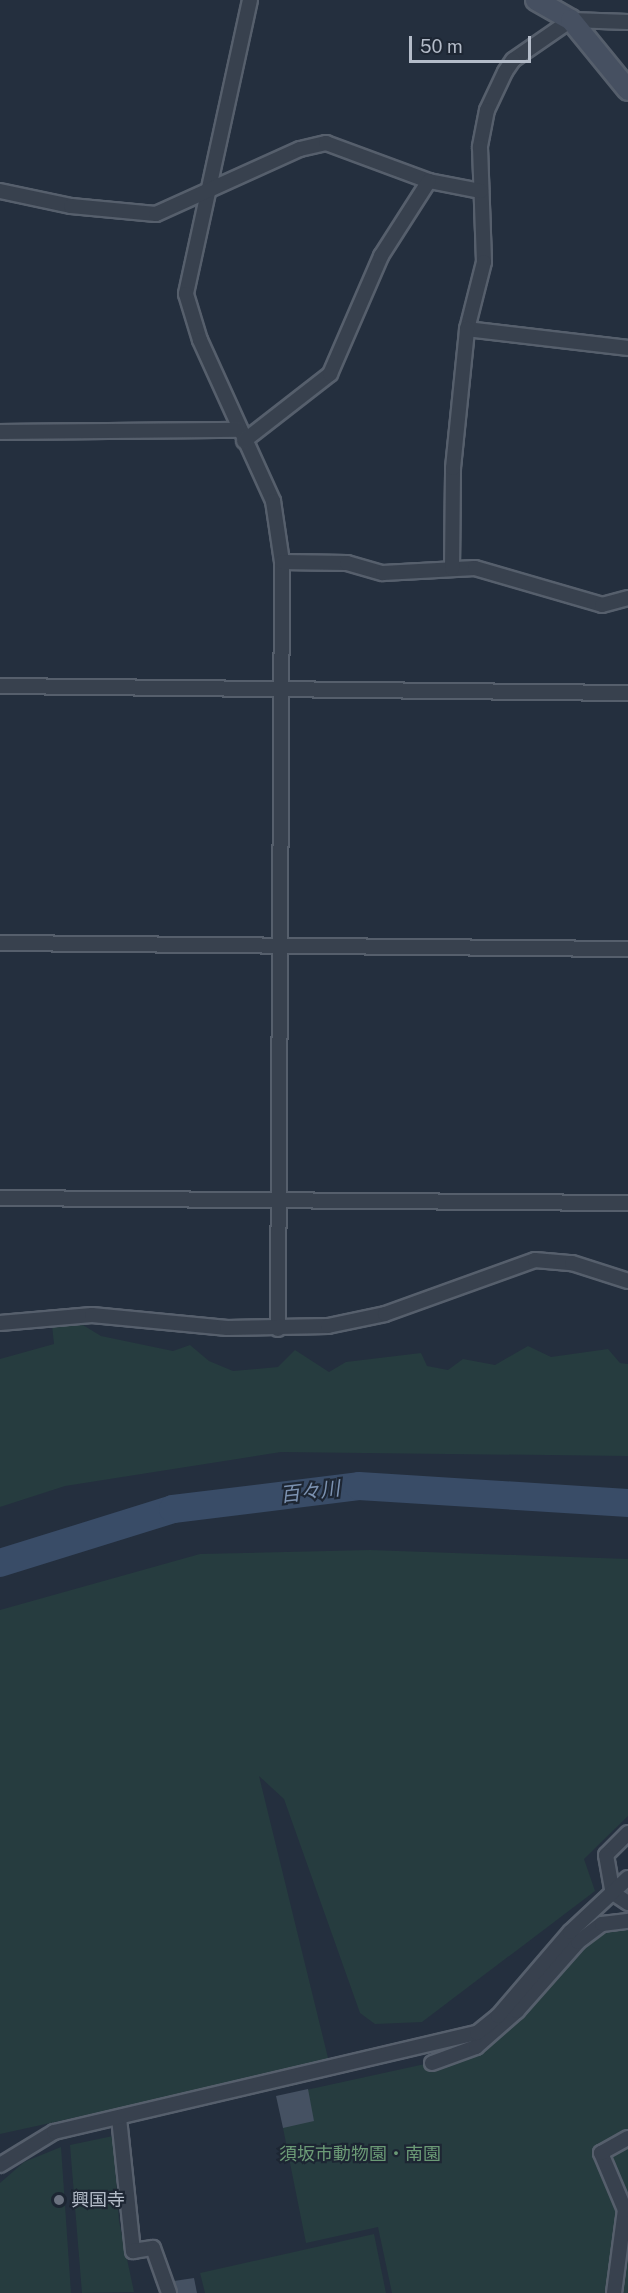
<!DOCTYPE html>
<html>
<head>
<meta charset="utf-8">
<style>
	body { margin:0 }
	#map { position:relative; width:628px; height:2293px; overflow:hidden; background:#242f3e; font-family:"Public Sans","Noto Sans JP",sans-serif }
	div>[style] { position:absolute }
	.green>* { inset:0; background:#263c3f }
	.river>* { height:28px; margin:-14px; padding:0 14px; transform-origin:14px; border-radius:14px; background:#394c67 }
	.building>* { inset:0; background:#455162 }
	.roads { filter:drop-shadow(2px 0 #565f6c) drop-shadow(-2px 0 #565f6c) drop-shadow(0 2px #565f6c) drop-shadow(0 -2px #565f6c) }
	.street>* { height:14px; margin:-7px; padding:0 7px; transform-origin:7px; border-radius:7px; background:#38414e }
	.secondary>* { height:20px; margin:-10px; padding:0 10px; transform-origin:10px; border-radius:10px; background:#465061 }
	.dots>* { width:16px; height:16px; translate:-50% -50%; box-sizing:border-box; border:3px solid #1d2633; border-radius:50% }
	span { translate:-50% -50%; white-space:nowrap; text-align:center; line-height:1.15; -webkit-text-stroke:4.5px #1d2633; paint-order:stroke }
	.park-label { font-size:18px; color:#6b9a76 }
	.poi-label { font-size:18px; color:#b4bcc9 }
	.left { translate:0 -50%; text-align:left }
	.water-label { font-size:20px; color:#7c92b1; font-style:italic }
	.scale { position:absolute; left:409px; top:36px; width:122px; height:27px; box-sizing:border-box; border:3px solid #b4bcc9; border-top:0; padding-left:8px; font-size:18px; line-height:21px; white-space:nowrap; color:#b4bcc9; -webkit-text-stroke:4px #1d2633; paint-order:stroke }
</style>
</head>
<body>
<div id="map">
	<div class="green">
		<i style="clip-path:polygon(78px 1322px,101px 1336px,173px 1351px,190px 1345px,209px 1361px,233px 1371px,278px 1367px,295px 1350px,329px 1372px,346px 1362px,421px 1353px,427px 1366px,448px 1370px,463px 1359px,495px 1365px,528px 1346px,551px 1357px,608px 1349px,620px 1363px,628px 1364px,628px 1456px,281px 1452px,65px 1486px,0 1507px,0 1359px,54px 1344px,52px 1325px)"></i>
		<i style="clip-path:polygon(370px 1550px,628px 1559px,628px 1816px,584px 1859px,595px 1891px,422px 2022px,375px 2024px,360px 2013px,284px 1799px,259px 1776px,329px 2062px,0 2134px,0 1610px,200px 1554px)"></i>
		<i style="clip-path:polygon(628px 1921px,628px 2293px,392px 2293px,378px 2227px,306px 2243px,283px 2128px,306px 2090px,457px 2057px,602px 1924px)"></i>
		<i style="clip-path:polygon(113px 2136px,119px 2221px,134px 2292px,82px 2293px,70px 2145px)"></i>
		<i style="clip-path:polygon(61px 2147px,71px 2293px,0 2293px,0 2183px,24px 2162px)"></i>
		<i style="clip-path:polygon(374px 2234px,386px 2293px,205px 2293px,200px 2273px)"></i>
	</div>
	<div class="river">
		<i style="left:0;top:1563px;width:181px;rotate:-17.3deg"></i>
		<i style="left:173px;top:1509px;width:187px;rotate:-7deg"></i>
		<i style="left:359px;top:1486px;width:270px;rotate:3.6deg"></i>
	</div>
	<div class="building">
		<i style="clip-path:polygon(308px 2089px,314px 2121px,283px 2128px,276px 2096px)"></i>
		<i style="clip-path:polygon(194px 2278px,197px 2293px,178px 2293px,174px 2281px)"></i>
	</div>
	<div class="roads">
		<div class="street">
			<i style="left:250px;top:0;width:301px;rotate:102.3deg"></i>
			<i style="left:186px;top:294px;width:48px;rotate:73.1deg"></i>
			<i style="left:200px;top:340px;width:177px;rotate:65.6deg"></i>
			<i style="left:273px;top:501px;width:62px;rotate:81.6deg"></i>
			<i style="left:282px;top:562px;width:767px;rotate:90.3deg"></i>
			<i style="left:628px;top:22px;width:57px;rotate:-178deg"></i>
			<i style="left:571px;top:20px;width:70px;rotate:145.4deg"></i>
			<i style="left:513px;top:60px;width:14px;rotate:124deg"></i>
			<i style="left:505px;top:72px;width:42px;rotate:115.3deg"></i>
			<i style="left:487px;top:110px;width:38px;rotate:101deg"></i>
			<i style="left:480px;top:147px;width:115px;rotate:88deg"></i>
			<i style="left:484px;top:262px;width:69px;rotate:104.2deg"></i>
			<i style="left:467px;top:329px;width:162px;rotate:6.7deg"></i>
			<i style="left:0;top:191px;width:73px;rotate:11.9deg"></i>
			<i style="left:71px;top:206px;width:85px;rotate:5.4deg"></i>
			<i style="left:156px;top:214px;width:158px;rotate:-24.3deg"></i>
			<i style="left:300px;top:149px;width:27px;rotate:-13deg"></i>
			<i style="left:326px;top:143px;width:110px;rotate:20.3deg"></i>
			<i style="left:429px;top:181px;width:53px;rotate:10.9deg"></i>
			<i style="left:0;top:432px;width:239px;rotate:-0.5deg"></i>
			<i style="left:244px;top:441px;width:109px;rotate:-37.9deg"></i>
			<i style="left:330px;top:374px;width:129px;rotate:-66.6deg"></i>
			<i style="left:381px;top:256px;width:89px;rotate:-57.4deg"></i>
			<i style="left:282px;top:562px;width:65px;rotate:0.9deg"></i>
			<i style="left:347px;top:563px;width:37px;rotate:16deg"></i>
			<i style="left:383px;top:573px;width:92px;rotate:-3.1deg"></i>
			<i style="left:475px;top:568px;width:132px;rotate:16.2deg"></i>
			<i style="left:602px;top:605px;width:27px;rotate:-15deg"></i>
			<i style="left:452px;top:569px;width:101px;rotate:-89.4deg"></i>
			<i style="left:453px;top:468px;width:140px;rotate:-84.2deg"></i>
			<i style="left:0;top:686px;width:628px;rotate:0.64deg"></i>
			<i style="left:0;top:943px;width:628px;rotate:0.55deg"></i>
			<i style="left:0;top:1198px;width:628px;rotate:0.46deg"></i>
			<i style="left:0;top:1323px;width:92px;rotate:-5deg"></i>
			<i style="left:92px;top:1315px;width:136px;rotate:5.5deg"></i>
			<i style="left:227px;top:1328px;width:101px;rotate:-1.1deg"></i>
			<i style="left:328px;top:1326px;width:58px;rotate:-11.9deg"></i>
			<i style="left:385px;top:1314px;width:159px;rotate:-19.8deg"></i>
			<i style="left:535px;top:1260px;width:37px;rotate:5deg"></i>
			<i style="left:572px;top:1263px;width:59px;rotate:17.8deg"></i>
			<i style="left:628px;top:1833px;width:31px;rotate:135deg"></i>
			<i style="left:606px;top:1855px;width:39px;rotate:80deg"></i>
			<i style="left:613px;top:1893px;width:18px;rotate:34deg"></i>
			<i style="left:432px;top:2063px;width:47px;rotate:-20deg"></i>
			<i style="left:476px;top:2047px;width:55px;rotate:-41.3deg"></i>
			<i style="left:517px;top:2011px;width:92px;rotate:-48.5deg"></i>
			<i style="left:578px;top:1942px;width:30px;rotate:-37deg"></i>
			<i style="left:602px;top:1924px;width:26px;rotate:-7deg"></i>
			<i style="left:119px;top:2118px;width:134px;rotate:84deg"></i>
			<i style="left:133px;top:2251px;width:20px;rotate:-9deg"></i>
			<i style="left:153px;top:2248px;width:48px;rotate:70.4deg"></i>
			<i style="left:0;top:2165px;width:63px;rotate:-31.4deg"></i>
			<i style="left:54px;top:2132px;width:434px;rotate:-13.2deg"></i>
			<i style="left:477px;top:2033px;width:27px;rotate:-39deg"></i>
			<i style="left:498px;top:2016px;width:111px;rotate:-49.4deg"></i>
			<i style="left:570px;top:1932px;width:79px;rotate:-43deg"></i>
			<i style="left:614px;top:2293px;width:84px;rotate:-82.5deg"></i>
			<i style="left:625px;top:2210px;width:62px;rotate:-112.8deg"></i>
			<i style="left:601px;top:2153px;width:31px;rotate:-29deg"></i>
		</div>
		<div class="secondary">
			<i style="left:536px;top:0;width:40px;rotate:29.7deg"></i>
			<i style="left:571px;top:20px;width:90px;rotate:50.8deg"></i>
		</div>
	</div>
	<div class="dots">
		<i style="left:59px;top:2200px;background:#6b7280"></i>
	</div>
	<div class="park-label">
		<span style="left:360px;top:2154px">須坂市動物園・南園</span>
	</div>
	<div class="poi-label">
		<span class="left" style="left:71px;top:2200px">興国寺</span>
	</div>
	<div class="water-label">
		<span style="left:310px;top:1492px;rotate:-7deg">百々川</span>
	</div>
	<div class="scale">50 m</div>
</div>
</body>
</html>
